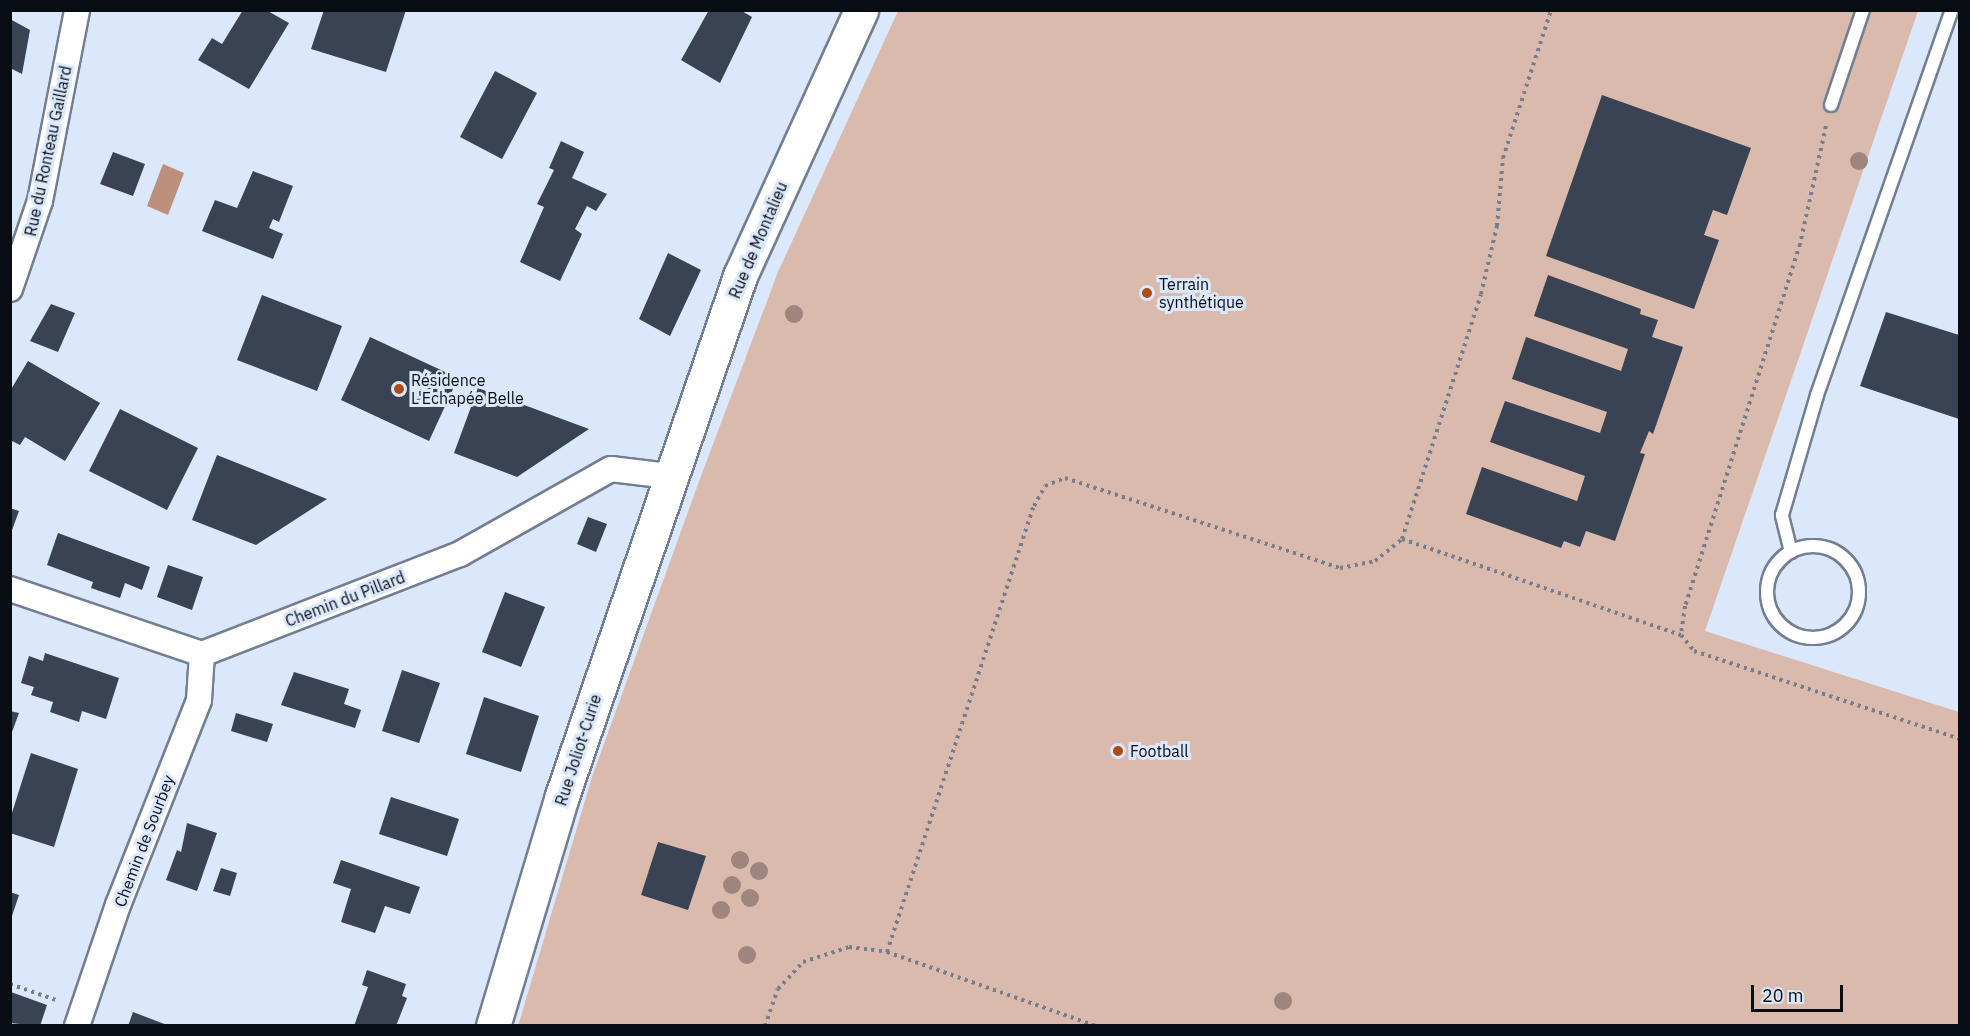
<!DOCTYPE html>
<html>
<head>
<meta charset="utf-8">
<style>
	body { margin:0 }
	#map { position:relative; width:1970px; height:1036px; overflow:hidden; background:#dbe8fb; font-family:"IBM Plex Sans",sans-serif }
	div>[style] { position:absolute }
	.green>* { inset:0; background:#d9baad }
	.water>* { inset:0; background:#bc907d }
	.building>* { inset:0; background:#394353 }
	.path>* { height:4px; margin-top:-2px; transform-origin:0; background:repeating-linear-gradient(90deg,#767e8c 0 3px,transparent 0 7.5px) }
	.roads { filter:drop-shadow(2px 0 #737e90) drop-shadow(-2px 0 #737e90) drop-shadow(0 2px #737e90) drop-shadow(0 -2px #737e90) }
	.lane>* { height:12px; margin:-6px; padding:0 6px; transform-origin:6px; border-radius:6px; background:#fff }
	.lane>.ring { margin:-6px; padding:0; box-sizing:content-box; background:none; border:12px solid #fff; border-radius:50% }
	.street>* { height:24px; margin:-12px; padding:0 12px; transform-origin:12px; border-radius:12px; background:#fff }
	.secondary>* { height:33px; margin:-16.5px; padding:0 16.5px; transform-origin:16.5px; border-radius:16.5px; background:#fff }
	.trees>* { width:18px; height:18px; margin:-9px; border-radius:50%; background:#9e857e }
	.dots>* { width:16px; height:16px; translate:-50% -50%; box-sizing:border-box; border:3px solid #dbe8fb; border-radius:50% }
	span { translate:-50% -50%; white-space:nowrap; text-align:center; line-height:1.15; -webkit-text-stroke:6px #dbe8fb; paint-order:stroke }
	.street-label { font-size:16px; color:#080c13 }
	.poi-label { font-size:16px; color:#080c13 }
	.left { translate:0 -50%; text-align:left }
	.frame { position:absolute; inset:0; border:12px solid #080c13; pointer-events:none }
	.scale { position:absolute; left:1751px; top:985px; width:92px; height:27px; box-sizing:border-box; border:3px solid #080c13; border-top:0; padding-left:8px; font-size:18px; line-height:21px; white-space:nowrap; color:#080c13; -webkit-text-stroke:4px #dbe8fb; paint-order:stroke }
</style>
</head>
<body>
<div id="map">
	<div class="green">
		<i style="clip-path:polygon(898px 11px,1918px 11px,1705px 631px,1959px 712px,1959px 1025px,518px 1026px,592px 777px,701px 476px,778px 272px)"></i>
	</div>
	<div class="water">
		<i style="clip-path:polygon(163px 164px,184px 173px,168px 215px,147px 206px)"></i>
	</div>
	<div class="building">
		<i style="clip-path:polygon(243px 10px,266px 10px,289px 23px,249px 89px,198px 60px,212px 38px,222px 44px)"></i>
		<i style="clip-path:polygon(324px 10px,406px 10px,386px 72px,311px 49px)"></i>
		<i style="clip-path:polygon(709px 10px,740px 10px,752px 17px,720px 83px,681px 60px)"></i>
		<i style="clip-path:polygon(10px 19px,30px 30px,22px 74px,10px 68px)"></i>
		<i style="clip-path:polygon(495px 71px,537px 93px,502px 159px,460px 137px)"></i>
		<i style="clip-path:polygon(1602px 95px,1751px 148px,1727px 215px,1713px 210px,1704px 235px,1719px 240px,1694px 309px,1546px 256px)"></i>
		<i style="clip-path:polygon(561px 141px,584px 152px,572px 178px,607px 194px,596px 211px,587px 206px,575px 229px,582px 234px,560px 281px,520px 262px,544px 207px,537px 204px,554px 170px,549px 168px)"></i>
		<i style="clip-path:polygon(113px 152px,145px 164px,133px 196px,100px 184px)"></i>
		<i style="clip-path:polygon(253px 171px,293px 186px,279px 222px,273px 219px,269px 228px,283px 234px,273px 259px,202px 231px,215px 200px,237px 208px)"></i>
		<i style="clip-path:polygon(668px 253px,701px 270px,670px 336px,639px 319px)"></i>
		<i style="clip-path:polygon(1548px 275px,1641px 309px,1640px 314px,1658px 320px,1652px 337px,1683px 347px,1653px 434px,1649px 431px,1640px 453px,1645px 454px,1615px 541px,1586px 531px,1580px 547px,1564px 541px,1561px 548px,1466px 514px,1482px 467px,1577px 501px,1585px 476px,1490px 442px,1505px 401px,1600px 433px,1607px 412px,1512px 379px,1526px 337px,1621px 371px,1628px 349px,1534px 316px)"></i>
		<i style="clip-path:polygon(262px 295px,342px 326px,317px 391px,237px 360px)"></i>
		<i style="clip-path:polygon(51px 304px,75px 313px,58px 352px,30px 341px)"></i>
		<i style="clip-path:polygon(1886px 312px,1959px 335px,1959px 419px,1860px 386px)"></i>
		<i style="clip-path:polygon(370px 337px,458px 378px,429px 441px,341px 400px)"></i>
		<i style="clip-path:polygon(28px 361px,100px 403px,65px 461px,25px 437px,20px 445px,10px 440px,10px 391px)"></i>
		<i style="clip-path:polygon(478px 388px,589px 429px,517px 477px,454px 453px)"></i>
		<i style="clip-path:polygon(120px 409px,198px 448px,167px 510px,89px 471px)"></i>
		<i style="clip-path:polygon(217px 455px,327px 499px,256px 545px,192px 520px)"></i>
		<i style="clip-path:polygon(10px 508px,19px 511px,11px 533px,10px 533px)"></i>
		<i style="clip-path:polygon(588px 517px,607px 524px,596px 552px,577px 544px)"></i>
		<i style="clip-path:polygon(58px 533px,150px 567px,142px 590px,125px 583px,120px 598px,91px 588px,93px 582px,47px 565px)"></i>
		<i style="clip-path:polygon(168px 565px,203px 577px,192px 610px,157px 597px)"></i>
		<i style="clip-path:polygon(505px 592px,545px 607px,521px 667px,482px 652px)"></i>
		<i style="clip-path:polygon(45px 653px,119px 678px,106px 719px,82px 711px,79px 722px,50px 712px,53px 702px,31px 695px,34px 687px,21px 683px,29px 656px,43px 661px)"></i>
		<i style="clip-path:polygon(402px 670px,440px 683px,419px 743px,382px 731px)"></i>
		<i style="clip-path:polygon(294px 672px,349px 689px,344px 704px,361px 710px,355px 728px,281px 705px)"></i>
		<i style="clip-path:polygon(484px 697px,539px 716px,521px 772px,466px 754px)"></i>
		<i style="clip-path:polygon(10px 711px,19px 713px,12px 732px,10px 732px)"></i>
		<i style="clip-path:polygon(236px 713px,273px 724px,267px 742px,231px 731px)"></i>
		<i style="clip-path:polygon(31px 753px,78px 769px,54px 847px,10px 833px,10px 819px)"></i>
		<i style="clip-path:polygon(391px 797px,459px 819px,447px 856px,379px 834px)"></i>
		<i style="clip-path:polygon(187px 823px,217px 833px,197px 891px,166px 880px,177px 850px,181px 852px)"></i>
		<i style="clip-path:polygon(658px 842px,706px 856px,688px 910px,641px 895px)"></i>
		<i style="clip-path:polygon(341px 860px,420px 887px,410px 914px,385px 906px,375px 933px,341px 922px,351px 889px,333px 883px)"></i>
		<i style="clip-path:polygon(221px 868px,237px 873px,230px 896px,213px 891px)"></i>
		<i style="clip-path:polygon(10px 892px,19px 895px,11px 919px,10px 919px)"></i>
		<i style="clip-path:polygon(367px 970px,406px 984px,402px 996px,407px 998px,396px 1026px,354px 1026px,368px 987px,362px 985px)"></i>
		<i style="clip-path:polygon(11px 992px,47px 1005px,40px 1026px,10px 1023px)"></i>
		<i style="clip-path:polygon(133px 1012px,167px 1025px,167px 1026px,128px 1026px)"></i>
	</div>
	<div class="path">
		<i style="left:1826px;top:126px;width:121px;rotate:102.4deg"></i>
		<i style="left:1800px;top:244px;width:380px;rotate:107.6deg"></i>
		<i style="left:1685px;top:606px;width:29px;rotate:98deg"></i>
		<i style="left:1681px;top:635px;width:21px;rotate:51deg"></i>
		<i style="left:1694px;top:651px;width:280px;rotate:18.3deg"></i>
		<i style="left:1402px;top:539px;width:295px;rotate:19deg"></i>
		<i style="left:887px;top:952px;width:470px;rotate:-71.8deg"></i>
		<i style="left:1034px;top:506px;width:23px;rotate:-61deg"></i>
		<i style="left:1045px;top:486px;width:22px;rotate:-22deg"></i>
		<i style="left:1065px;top:478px;width:289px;rotate:18.1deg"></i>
		<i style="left:1340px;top:568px;width:36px;rotate:-11deg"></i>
		<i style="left:1375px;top:561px;width:35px;rotate:-39deg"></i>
		<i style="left:1402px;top:539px;width:257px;rotate:-72.1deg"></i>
		<i style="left:1481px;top:294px;width:70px;rotate:-76.8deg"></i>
		<i style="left:1497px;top:226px;width:68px;rotate:-85deg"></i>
		<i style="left:1503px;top:158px;width:156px;rotate:-72deg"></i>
		<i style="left:10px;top:984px;width:52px;rotate:19.1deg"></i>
		<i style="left:765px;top:1026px;width:39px;rotate:-71deg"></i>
		<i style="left:778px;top:989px;width:37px;rotate:-47deg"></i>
		<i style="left:803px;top:962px;width:48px;rotate:-18.1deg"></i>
		<i style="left:849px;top:947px;width:38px;rotate:7deg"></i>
		<i style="left:887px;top:952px;width:222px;rotate:19.5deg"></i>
	</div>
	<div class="roads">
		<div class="lane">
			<i style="left:1831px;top:105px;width:100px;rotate:-71.4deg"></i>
			<i class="ring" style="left:1767px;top:546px;width:80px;height:80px"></i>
			<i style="left:1791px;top:552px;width:38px;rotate:-104deg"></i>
			<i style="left:1782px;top:515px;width:125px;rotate:-73.7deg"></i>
			<i style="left:1817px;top:395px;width:408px;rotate:-70.7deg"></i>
		</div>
		<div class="street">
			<i style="left:10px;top:289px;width:93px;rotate:-71.2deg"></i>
			<i style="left:40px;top:201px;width:195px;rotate:-79deg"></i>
			<i style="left:10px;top:589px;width:203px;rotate:18.7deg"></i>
			<i style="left:202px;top:654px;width:277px;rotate:-21.2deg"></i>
			<i style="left:460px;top:554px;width:173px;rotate:-29.4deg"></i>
			<i style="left:611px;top:469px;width:58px;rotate:6.9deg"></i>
			<i style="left:77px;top:1026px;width:128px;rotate:-71.3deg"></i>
			<i style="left:118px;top:905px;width:220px;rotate:-68.4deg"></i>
			<i style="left:199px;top:700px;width:46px;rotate:-86.3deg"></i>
		</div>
		<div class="secondary">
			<i style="left:493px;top:1026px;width:240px;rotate:-73.3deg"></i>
			<i style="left:562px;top:796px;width:550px;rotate:-71.1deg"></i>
			<i style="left:740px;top:276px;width:292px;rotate:-65.5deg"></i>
		</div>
	</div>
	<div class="trees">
		<i style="left:1859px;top:161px"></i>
		<i style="left:794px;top:314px"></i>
		<i style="left:740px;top:860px"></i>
		<i style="left:759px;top:871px"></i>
		<i style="left:732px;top:885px"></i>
		<i style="left:750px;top:898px"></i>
		<i style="left:721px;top:910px"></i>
		<i style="left:747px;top:955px"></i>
		<i style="left:1283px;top:1001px"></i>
	</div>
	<div class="dots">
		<i style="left:1147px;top:293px;background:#af4c15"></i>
		<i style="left:399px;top:389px;background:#af4c15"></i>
		<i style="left:1118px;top:751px;background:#af4c15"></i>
	</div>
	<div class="street-label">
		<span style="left:48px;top:151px;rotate:-78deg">Rue du Ronteau Gaillard</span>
		<span style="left:758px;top:240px;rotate:-67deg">Rue de Montalieu</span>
		<span style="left:345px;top:599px;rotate:-21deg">Chemin du Pillard</span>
		<span style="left:578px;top:750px;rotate:-72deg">Rue Joliot-Curie</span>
		<span style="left:144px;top:841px;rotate:-69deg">Chemin de Sourbey</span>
	</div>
	<div class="poi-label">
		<span class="left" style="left:1159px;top:293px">Terrain<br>synthétique</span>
		<span class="left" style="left:411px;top:389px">Résidence<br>L'Echapée Belle</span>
		<span class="left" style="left:1130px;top:751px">Football</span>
	</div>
	<div class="frame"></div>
	<div class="scale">20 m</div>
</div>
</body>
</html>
